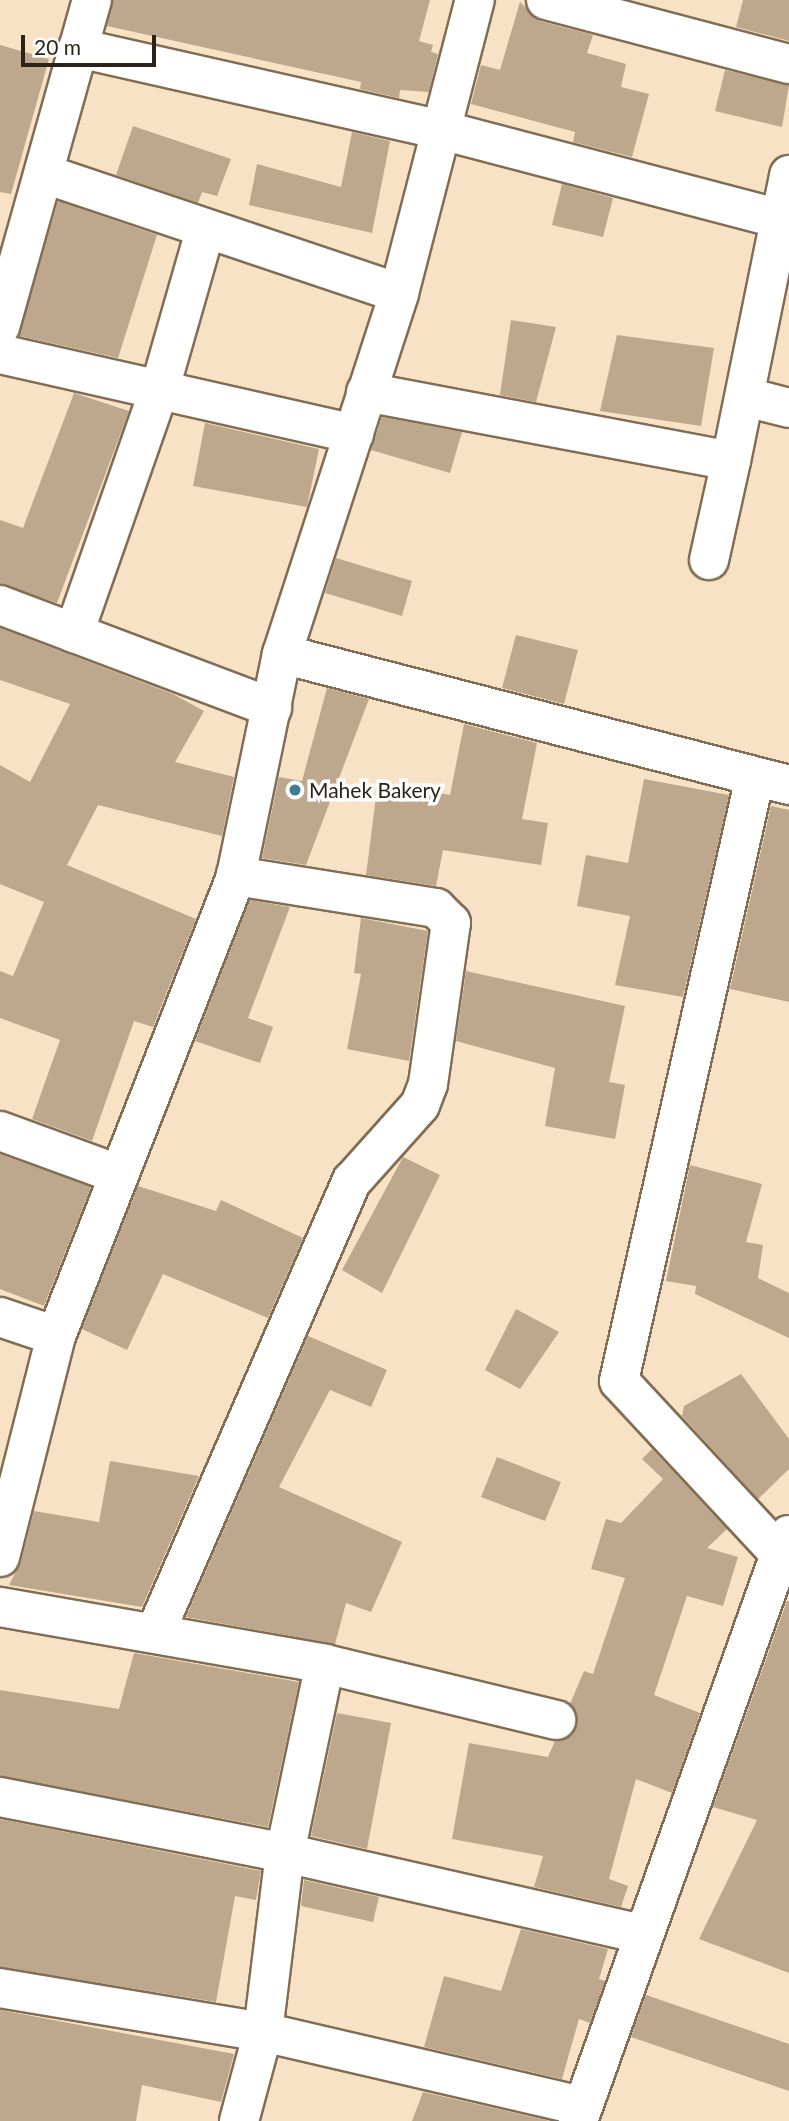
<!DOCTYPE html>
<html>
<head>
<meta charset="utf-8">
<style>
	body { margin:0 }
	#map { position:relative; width:789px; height:2121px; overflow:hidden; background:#f8e2c6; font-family:Lato,sans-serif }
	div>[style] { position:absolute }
	.building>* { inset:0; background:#bda88e }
	.roads { filter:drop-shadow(2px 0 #816d54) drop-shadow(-2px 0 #816d54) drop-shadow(0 2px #816d54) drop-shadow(0 -2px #816d54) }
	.minor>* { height:38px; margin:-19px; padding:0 19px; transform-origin:19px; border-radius:19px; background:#fff }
	.tertiary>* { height:38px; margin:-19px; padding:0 19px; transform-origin:19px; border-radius:19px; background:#fff }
	.dots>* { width:19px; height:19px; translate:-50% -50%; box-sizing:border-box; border:4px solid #fff; border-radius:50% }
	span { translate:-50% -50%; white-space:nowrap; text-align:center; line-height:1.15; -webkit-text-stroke:7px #fff; paint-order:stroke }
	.poi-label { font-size:21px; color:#2b2319 }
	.left { translate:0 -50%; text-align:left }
	.scale { position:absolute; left:21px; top:35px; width:135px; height:32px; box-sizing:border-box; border:4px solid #2b2319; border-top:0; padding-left:9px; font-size:21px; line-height:24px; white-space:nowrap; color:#2b2319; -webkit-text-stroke:5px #fff; paint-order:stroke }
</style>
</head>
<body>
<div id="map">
	<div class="building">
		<i style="clip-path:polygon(113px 0,430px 0,419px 41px,433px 45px,431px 52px,438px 54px,429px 92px,400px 90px,399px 98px,360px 89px,361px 82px,107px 26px)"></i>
		<i style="clip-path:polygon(743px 0,789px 0,789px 41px,736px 27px)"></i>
		<i style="clip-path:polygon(520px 2px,540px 21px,593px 35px,587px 53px,626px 64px,621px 87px,649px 94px,632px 157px,573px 142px,575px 132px,471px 104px,481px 65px,500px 70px)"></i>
		<i style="clip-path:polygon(0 45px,49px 59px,11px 194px,0 192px)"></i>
		<i style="clip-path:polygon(725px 70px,789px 85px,782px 127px,715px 111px)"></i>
		<i style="clip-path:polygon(133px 126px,231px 159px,217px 196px,202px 192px,198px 203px,116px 175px)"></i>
		<i style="clip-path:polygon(352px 132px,390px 141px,372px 233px,249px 205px,257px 164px,341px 187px)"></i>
		<i style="clip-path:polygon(562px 184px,613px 198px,603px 237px,552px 225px)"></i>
		<i style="clip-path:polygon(58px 201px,157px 235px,118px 358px,19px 336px)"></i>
		<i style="clip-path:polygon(511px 320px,556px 327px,536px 402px,500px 395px)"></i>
		<i style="clip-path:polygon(617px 335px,714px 348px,701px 426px,600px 411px)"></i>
		<i style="clip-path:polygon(74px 393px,129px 411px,57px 603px,0 584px,0 520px,23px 528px)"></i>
		<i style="clip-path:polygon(382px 417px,462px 432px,450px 473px,371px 450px)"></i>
		<i style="clip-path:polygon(205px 423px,319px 449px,307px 507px,193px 486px)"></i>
		<i style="clip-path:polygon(336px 558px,412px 581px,402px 616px,325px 593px)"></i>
		<i style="clip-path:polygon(0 628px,173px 694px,204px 711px,175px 762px,234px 777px,222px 836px,98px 805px,67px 865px,196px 919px,153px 1027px,134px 1021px,92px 1141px,32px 1119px,60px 1040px,0 1018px,0 971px,13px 976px,44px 902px,0 884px,0 765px,30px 782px,70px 704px,0 680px)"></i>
		<i style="clip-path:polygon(516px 635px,578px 650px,564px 704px,502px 688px)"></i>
		<i style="clip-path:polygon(327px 688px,369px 699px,306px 865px,262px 858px,279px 777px,302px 781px)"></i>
		<i style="clip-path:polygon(464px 724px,537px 743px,522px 819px,548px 823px,541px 865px,443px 850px,436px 886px,366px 875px,378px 781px,450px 795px)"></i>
		<i style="clip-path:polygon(644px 779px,729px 795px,683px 997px,615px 985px,630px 916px,577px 906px,586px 855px,628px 863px)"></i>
		<i style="clip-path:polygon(771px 806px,789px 810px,789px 1002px,730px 989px)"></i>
		<i style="clip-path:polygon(250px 900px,290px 907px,248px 1018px,273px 1027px,260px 1063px,195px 1041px)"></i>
		<i style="clip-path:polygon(361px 918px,428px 931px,409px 1061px,347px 1049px,361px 974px,354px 973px)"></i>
		<i style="clip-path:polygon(466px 971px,625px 1006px,609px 1082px,625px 1085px,615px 1139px,545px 1126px,555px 1068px,456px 1041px)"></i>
		<i style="clip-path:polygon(0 1154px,91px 1187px,44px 1306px,0 1289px)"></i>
		<i style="clip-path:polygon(403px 1157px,440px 1175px,382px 1293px,342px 1270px)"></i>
		<i style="clip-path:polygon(690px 1165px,762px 1184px,746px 1242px,763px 1245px,758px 1278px,789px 1293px,789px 1338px,695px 1294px,696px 1286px,666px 1281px)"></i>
		<i style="clip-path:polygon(138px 1186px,216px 1211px,221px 1200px,303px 1238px,268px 1318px,163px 1274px,127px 1350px,82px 1329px)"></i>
		<i style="clip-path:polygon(516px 1309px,559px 1332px,520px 1389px,485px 1370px)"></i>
		<i style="clip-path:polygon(308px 1336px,387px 1370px,371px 1407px,330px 1390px,279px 1487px,402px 1542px,371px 1612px,346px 1603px,335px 1644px,186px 1617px)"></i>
		<i style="clip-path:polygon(741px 1374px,789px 1439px,789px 1469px,758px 1499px,682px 1416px,684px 1406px)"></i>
		<i style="clip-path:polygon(652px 1449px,727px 1529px,707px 1548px,738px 1557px,723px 1606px,687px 1596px,654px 1695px,700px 1713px,672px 1793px,636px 1779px,609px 1879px,628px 1886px,621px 1907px,534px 1887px,543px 1856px,452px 1839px,469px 1743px,548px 1757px,555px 1741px,571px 1736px,577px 1726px,570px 1704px,584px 1671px,593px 1674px,625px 1578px,591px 1569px,606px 1519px,621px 1523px,663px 1479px,642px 1459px)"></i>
		<i style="clip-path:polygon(497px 1457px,561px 1482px,545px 1521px,481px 1497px)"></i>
		<i style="clip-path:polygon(110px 1461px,199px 1476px,142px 1607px,9px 1585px,21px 1562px,34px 1511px,99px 1522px)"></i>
		<i style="clip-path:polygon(787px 1601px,789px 1601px,789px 1973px,699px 1939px,757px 1820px,713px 1807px)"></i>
		<i style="clip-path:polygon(134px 1653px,299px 1682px,268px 1827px,0 1776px,0 1690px,119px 1709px)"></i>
		<i style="clip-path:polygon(337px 1713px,391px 1723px,367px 1849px,311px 1836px)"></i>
		<i style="clip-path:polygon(0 1819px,261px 1871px,256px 1900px,235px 1896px,216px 2002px,0 1967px)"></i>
		<i style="clip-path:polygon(304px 1880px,379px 1897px,373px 1922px,301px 1906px)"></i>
		<i style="clip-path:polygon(521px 1929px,608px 1949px,599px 1979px,605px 1981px,590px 2023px,579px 2019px,562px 2079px,424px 2047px,444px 1976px,501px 1991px)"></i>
		<i style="clip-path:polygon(646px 1995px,789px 2044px,789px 2091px,631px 2037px)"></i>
		<i style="clip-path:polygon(0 2010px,234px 2054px,221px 2102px,142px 2085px,136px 2121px,0 2121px)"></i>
		<i style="clip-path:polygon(423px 2092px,550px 2121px,412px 2121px)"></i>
	</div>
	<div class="roads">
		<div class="minor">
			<i style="left:546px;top:0;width:251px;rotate:14.8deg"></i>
			<i style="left:78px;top:48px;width:372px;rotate:12.7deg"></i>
			<i style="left:441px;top:130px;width:360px;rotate:14.7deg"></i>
			<i style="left:45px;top:174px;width:373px;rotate:18.6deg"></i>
			<i style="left:0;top:354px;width:363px;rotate:12.7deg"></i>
			<i style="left:366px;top:392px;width:371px;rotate:10.7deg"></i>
			<i style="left:731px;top:461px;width:292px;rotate:-78.5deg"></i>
			<i style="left:746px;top:397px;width:44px;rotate:14.3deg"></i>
			<i style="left:709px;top:560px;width:101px;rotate:-77.5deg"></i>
			<i style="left:0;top:605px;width:291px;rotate:20.7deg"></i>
			<i style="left:74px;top:633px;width:260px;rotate:-70.7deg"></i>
			<i style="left:160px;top:388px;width:163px;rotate:-74deg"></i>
			<i style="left:282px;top:654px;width:524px;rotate:14.49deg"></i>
			<i style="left:755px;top:777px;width:619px;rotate:102.69deg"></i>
			<i style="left:619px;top:1381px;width:236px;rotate:47.1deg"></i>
			<i style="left:780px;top:1554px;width:21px;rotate:-65deg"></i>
			<i style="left:0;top:1131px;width:122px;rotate:20.1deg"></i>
			<i style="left:0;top:1317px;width:59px;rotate:18.7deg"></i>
			<i style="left:56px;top:1336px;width:494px;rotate:-68.6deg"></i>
			<i style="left:236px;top:876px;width:227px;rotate:-78.3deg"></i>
			<i style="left:282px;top:654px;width:379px;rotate:-72deg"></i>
			<i style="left:399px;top:293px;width:303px;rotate:-75.5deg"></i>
			<i style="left:0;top:1557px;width:228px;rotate:-75.8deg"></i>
			<i style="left:0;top:1607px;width:330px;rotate:9.9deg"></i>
			<i style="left:325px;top:1664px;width:238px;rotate:13.6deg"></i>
			<i style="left:156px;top:1631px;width:491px;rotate:-66.5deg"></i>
			<i style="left:352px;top:1181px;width:102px;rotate:-48.2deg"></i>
			<i style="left:420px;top:1105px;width:22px;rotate:-69deg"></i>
			<i style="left:428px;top:1084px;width:163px;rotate:-81.9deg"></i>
			<i style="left:451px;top:923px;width:21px;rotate:-135deg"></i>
			<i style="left:436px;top:908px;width:203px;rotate:-170.9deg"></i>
			<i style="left:0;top:1797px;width:290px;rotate:11.1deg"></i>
			<i style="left:285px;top:1853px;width:365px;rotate:12.8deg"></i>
			<i style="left:0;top:1988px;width:267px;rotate:9.5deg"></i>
			<i style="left:263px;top:2032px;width:180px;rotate:-83deg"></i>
			<i style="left:285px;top:1853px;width:193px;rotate:-78.1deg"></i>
			<i style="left:239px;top:2121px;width:92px;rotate:-74.9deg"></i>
			<i style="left:263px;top:2032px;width:327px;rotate:13.1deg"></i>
			<i style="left:578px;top:2121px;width:602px;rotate:-70.39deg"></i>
		</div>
		<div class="tertiary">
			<i style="left:0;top:327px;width:340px;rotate:-74.3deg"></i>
		</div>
	</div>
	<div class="dots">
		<i style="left:295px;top:790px;background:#3e7d92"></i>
	</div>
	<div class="poi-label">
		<span class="left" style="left:309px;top:790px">Mahek Bakery</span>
	</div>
	<div class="scale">20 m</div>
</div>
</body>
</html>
